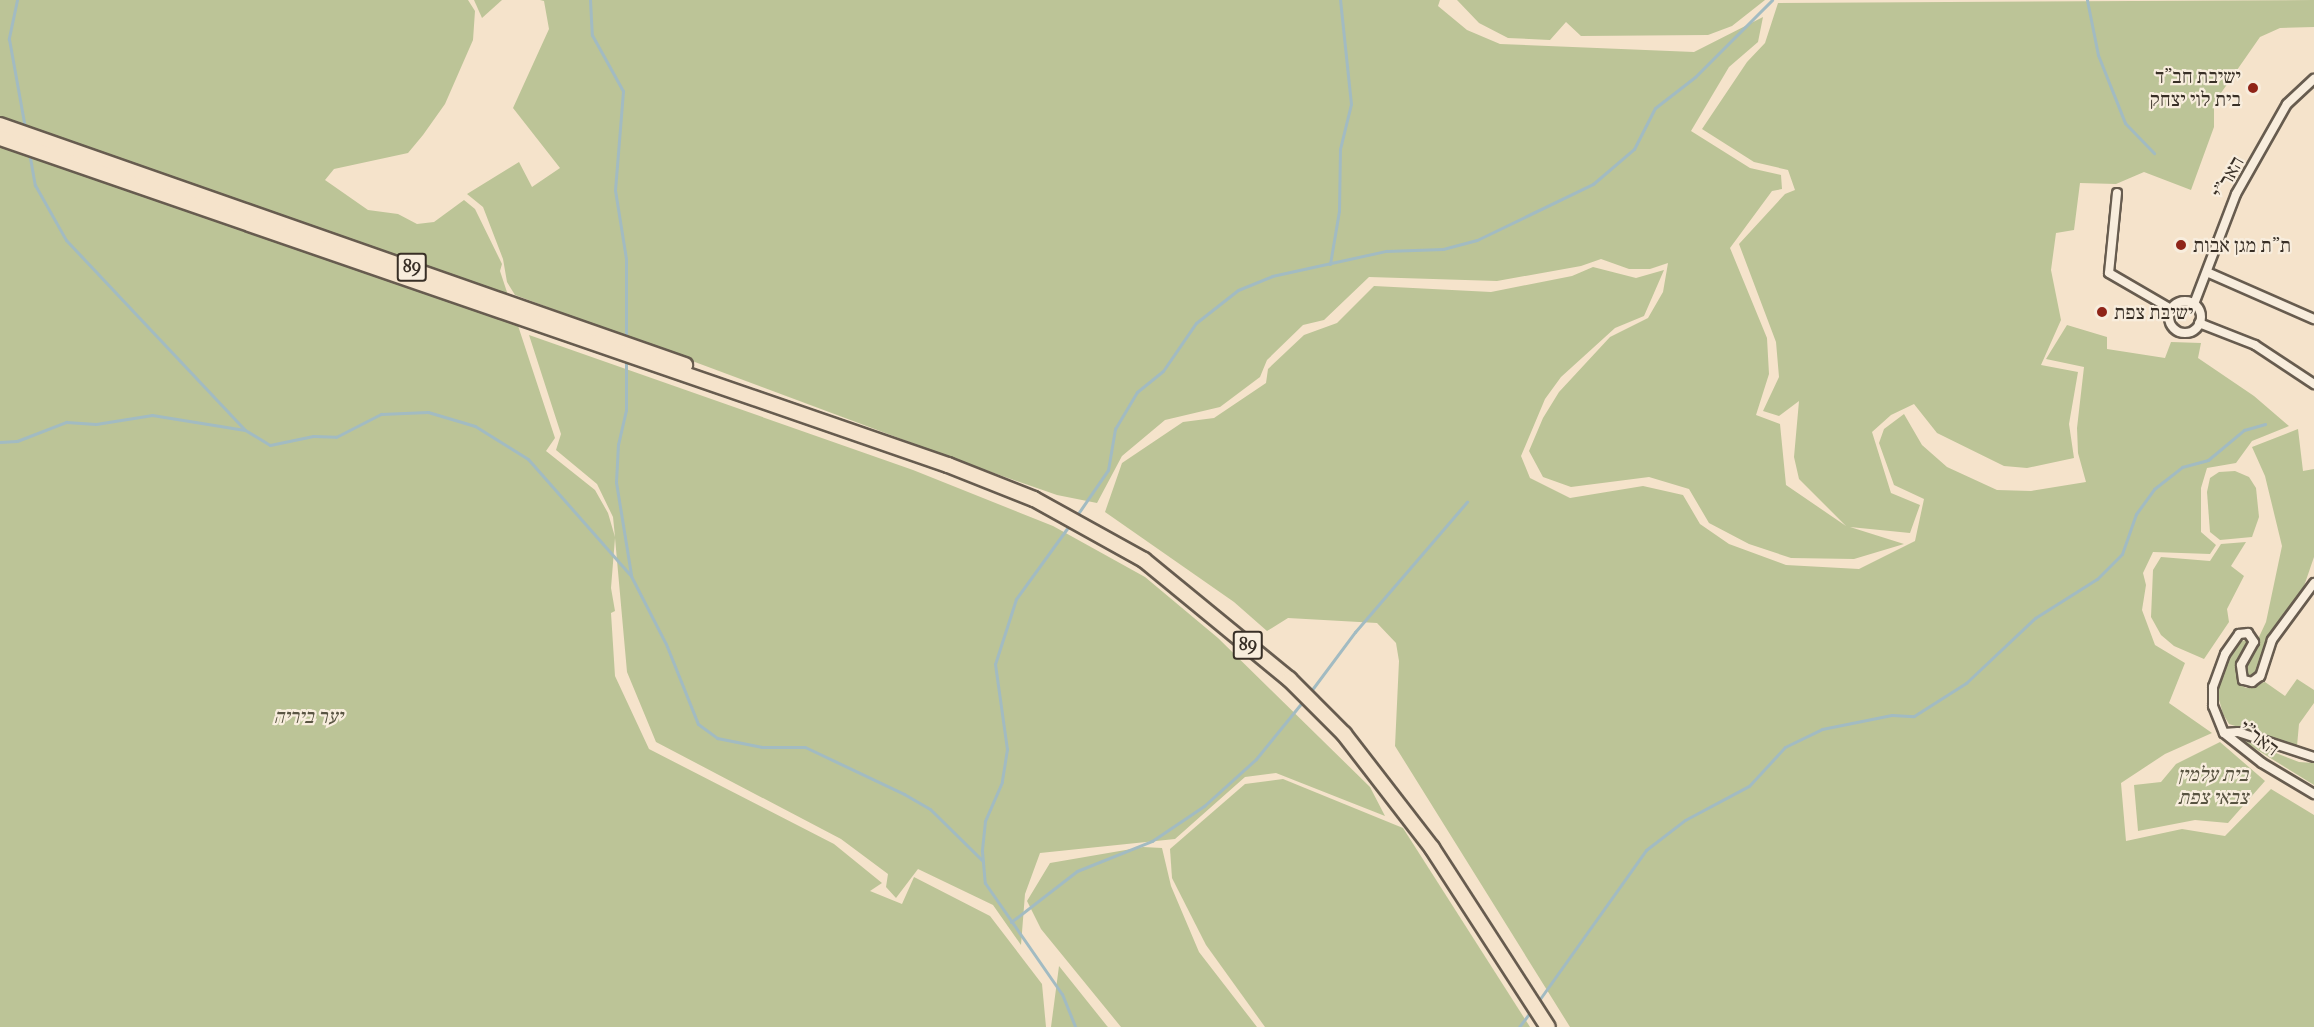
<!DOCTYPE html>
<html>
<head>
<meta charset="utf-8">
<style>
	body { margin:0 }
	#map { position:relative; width:2314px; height:1027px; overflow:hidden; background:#f5e3cb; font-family:"IM FELL French Canon","Frank Ruhl Libre",serif }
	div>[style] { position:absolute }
	.green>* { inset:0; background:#bcc497 }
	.stream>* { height:3px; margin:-1.5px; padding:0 1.5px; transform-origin:1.5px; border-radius:1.5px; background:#a2bbc2 }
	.roads { filter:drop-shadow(2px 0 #675c4f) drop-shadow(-2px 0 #675c4f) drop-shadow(0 2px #675c4f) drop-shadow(0 -2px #675c4f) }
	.minor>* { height:8px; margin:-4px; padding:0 4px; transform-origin:4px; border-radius:4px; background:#f8eddd }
	.minor>.ring { margin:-4px; padding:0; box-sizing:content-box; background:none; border:8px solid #f8eddd; border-radius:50% }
	.trunk>* { height:14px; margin:-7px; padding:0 7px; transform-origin:7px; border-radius:7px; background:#f5e3cb }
	.dots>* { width:16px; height:16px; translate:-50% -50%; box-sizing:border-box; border:3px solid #f8eddd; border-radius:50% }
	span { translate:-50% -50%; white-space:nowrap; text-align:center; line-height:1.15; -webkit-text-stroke:4.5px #f8eddd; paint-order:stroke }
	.shield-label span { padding:2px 4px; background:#f8eddd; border:2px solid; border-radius:4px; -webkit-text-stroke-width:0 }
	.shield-label { font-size:18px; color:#382f26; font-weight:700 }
	.poi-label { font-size:20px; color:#382f26 }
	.right { translate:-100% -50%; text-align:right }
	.left { translate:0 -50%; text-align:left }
	.street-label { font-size:20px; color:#382f26 }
	.park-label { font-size:20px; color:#595442; font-style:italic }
</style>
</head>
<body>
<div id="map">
	<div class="green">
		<i style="clip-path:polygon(0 0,468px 0,475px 11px,473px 40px,445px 104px,423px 135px,408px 153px,334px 169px,325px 180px,368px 210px,398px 214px,417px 224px,434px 222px,464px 200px,475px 209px,502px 264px,500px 271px,555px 438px,546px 451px,595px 490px,608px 513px,615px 537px,613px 517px,597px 484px,556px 450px,561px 434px,529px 335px,913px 470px,1053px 526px,1145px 577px,1218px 638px,1370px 787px,1385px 816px,1276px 773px,1245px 777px,1175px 839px,1040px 853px,1025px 894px,1021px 945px,993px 905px,918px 869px,896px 898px,886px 887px,888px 874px,841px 839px,656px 742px,627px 672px,615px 538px,611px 588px,615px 611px,611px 613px,615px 676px,649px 749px,834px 844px,882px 883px,870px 891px,902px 904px,914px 877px,990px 916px,1042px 984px,1046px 1027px,0 1027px)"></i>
		<i style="clip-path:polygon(474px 0,502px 0,482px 18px)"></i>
		<i style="clip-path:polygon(540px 0,1440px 0,1438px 6px,1467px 30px,1500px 44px,1694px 52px,1763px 17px,1758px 42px,1729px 67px,1691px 131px,1750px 168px,1781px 175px,1782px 189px,1772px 191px,1730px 248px,1767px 338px,1769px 374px,1756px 415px,1780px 424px,1786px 485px,1846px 526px,1799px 479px,1794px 457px,1799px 401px,1779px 416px,1763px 411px,1779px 377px,1776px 342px,1739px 244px,1785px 194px,1795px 190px,1788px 170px,1754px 162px,1702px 129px,1747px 62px,1765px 43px,1778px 3px,2314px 0,2314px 27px,2280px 28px,2260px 37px,2214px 103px,2214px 127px,2191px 190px,2144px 172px,2116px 184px,2080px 183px,2074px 230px,2056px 233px,2051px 270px,2061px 320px,2041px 365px,2078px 372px,2069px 424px,2074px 458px,2027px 468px,2004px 466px,1937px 433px,1914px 404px,1891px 415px,1872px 432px,1891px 493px,1920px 505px,1910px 533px,1850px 527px,1904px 544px,1854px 559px,1791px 558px,1749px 544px,1709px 523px,1689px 489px,1649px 477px,1571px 487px,1543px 477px,1529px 451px,1543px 418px,1559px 392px,1610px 337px,1648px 318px,1663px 292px,1668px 263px,1650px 269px,1629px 269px,1601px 259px,1581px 266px,1497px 281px,1369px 277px,1324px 320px,1303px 325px,1267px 360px,1260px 377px,1220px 407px,1165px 420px,1122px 456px,1097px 503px,1057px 495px,971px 465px,515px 295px,507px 282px,503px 259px,483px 207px,467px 194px,519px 162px,532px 187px,560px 168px,513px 108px,549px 29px,544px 1px)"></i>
		<i style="clip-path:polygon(1457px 0,1765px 0,1732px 26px,1708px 35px,1581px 36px,1566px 22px,1550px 40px,1508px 38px,1479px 23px)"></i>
		<i style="clip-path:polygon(1593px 267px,1636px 278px,1664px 270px,1644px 316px,1615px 328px,1561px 377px,1545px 399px,1521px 456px,1530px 478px,1570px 498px,1643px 486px,1683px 495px,1700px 524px,1729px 544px,1786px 565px,1859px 569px,1915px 541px,1924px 499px,1894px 485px,1879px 443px,1884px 429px,1904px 414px,1922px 445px,1947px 467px,1997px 490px,2031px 491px,2086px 482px,2078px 453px,2077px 428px,2084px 367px,2046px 359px,2067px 325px,2107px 337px,2107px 349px,2165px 358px,2171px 342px,2201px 343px,2198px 358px,2254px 396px,2289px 426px,2252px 441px,2236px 463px,2207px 468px,2201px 488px,2201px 532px,2216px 545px,2210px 554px,2153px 552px,2143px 573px,2146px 585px,2142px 610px,2155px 645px,2185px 663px,2169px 703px,2212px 733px,2165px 754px,2121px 783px,2126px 841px,2182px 829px,2225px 836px,2271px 789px,2314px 815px,2314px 1027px,1570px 1027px,1395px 746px,1399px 661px,1396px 643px,1377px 623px,1288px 618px,1267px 631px,1234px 602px,1105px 512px,1122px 463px,1183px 422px,1214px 418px,1266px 383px,1268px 369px,1304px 335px,1337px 323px,1374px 286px,1491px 292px,1572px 276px)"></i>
		<i style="clip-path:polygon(2298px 429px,2303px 471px,2314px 469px,2314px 557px,2302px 592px,2268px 635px,2256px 675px,2248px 677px,2245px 667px,2266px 622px,2282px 546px,2265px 476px,2252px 447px)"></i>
		<i style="clip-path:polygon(2235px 471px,2249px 477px,2256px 488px,2259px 517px,2252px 537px,2220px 540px,2210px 532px,2207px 492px,2210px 478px,2219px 472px)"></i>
		<i style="clip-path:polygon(2246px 542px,2231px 566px,2244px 576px,2227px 609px,2229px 622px,2204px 659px,2174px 646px,2161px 635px,2151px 617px,2153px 570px,2161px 557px,2210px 561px,2221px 544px)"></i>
		<i style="clip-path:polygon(2246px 640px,2248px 646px,2235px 665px,2238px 684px,2246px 688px,2265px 682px,2285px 696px,2297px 679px,2314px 690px,2314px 703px,2299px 724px,2297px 746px,2229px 724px,2223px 714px,2218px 696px,2219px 676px,2238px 642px)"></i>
		<i style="clip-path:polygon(2238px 738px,2299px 762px,2314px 763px,2314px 785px)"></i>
		<i style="clip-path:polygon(2220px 742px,2265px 781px,2228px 823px,2195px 820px,2138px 831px,2134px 785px,2161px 782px,2176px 764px)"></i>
		<i style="clip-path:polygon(1283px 779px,1403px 828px,1530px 1027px,1265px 1027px,1206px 945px,1172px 878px,1170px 849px,1245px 784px)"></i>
		<i style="clip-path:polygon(1143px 847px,1162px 848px,1171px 886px,1199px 952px,1257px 1027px,1121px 1027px,1041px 929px,1027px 901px,1050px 863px)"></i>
		<i style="clip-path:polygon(1059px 966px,1107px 1026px,1108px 1027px,1051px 1027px)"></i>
	</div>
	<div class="stream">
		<i style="left:17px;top:0;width:40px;rotate:102deg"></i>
		<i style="left:9px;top:39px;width:90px;rotate:79.8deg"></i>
		<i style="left:590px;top:0;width:35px;rotate:87deg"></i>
		<i style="left:592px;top:35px;width:64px;rotate:61deg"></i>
		<i style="left:623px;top:91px;width:99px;rotate:94.6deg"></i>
		<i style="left:615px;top:190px;width:70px;rotate:80.9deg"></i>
		<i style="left:626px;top:259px;width:81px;rotate:90deg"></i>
		<i style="left:2087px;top:0;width:56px;rotate:78.7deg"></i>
		<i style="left:2098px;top:55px;width:73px;rotate:68.3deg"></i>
		<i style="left:2125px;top:123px;width:42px;rotate:46deg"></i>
		<i style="left:29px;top:152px;width:34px;rotate:80deg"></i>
		<i style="left:35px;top:185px;width:63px;rotate:60.6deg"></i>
		<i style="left:66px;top:240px;width:260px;rotate:46.7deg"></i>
		<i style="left:1330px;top:264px;width:54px;rotate:-80.4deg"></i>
		<i style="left:1339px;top:211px;width:62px;rotate:-89.1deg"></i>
		<i style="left:1340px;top:149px;width:46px;rotate:-76.3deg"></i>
		<i style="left:1351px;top:104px;width:105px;rotate:-96deg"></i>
		<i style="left:626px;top:358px;width:52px;rotate:90deg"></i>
		<i style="left:626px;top:410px;width:35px;rotate:103deg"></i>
		<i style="left:618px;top:444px;width:38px;rotate:93deg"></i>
		<i style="left:616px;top:482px;width:94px;rotate:80.8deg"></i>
		<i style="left:0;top:442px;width:17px;rotate:-3deg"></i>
		<i style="left:17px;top:441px;width:53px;rotate:-21.2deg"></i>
		<i style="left:66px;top:422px;width:30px;rotate:4deg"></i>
		<i style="left:96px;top:424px;width:57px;rotate:-9.1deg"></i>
		<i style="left:152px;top:415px;width:94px;rotate:9.2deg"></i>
		<i style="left:245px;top:430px;width:29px;rotate:31deg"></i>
		<i style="left:270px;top:445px;width:44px;rotate:-11.8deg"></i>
		<i style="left:313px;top:436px;width:23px;rotate:2deg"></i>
		<i style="left:336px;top:437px;width:51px;rotate:-27.1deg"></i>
		<i style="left:381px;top:414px;width:47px;rotate:-2.4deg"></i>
		<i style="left:428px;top:412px;width:49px;rotate:16.6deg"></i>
		<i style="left:475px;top:426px;width:62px;rotate:31.9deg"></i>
		<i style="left:528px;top:459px;width:156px;rotate:48.6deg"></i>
		<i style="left:631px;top:576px;width:76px;rotate:62.8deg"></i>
		<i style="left:666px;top:644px;width:86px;rotate:68.2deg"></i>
		<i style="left:698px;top:724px;width:24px;rotate:36deg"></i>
		<i style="left:717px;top:738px;width:46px;rotate:11.3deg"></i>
		<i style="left:762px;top:747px;width:43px"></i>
		<i style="left:805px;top:747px;width:110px;rotate:25.4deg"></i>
		<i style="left:904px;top:794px;width:30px;rotate:30deg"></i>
		<i style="left:930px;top:809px;width:74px;rotate:44.5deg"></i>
		<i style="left:1075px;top:518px;width:58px;rotate:-55.5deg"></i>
		<i style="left:1108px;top:470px;width:42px;rotate:-80.3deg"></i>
		<i style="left:1115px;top:429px;width:43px;rotate:-59.3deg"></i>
		<i style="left:1137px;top:392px;width:33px;rotate:-39deg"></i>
		<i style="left:1163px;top:371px;width:58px;rotate:-55.5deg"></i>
		<i style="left:1196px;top:323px;width:53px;rotate:-38.2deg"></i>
		<i style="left:1238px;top:290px;width:37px;rotate:-22deg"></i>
		<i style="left:1272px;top:276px;width:117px;rotate:-12.4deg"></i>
		<i style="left:1386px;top:251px;width:57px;rotate:-2deg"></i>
		<i style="left:1443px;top:249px;width:35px;rotate:-15deg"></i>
		<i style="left:1477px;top:240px;width:129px;rotate:-25.8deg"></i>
		<i style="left:1593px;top:184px;width:54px;rotate:-40.5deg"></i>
		<i style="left:1634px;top:149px;width:46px;rotate:-62.9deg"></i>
		<i style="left:1655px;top:108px;width:51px;rotate:-37.8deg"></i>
		<i style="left:1695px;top:77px;width:109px;rotate:-45deg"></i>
		<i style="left:1071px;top:523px;width:94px;rotate:125.9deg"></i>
		<i style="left:1016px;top:599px;width:68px;rotate:107.9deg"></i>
		<i style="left:995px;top:664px;width:86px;rotate:82deg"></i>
		<i style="left:1007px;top:749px;width:33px;rotate:99deg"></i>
		<i style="left:1002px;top:782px;width:43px;rotate:113.6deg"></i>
		<i style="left:985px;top:821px;width:30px;rotate:96deg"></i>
		<i style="left:982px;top:851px;width:32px;rotate:85deg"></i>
		<i style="left:985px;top:883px;width:135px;rotate:55.3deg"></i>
		<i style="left:1062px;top:994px;width:35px;rotate:68deg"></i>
		<i style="left:1308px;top:695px;width:79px;rotate:-53.3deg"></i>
		<i style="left:1355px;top:632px;width:172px;rotate:-49.3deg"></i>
		<i style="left:1011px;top:922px;width:83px;rotate:-37.7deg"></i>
		<i style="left:1077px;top:871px;width:81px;rotate:-21.8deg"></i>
		<i style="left:1152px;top:841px;width:63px;rotate:-33.9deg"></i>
		<i style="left:1204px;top:806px;width:70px;rotate:-42.1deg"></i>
		<i style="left:1256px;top:759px;width:76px;rotate:-50.9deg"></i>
		<i style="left:1537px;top:1003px;width:188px;rotate:-54.5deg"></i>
		<i style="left:1646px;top:850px;width:49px;rotate:-37.6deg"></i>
		<i style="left:1685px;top:820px;width:72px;rotate:-28deg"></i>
		<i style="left:1749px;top:786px;width:53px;rotate:-47.3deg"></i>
		<i style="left:1785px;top:747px;width:41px;rotate:-25.9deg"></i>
		<i style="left:1822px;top:729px;width:71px;rotate:-11.3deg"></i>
		<i style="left:1892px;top:715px;width:22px;rotate:3deg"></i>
		<i style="left:1914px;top:716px;width:62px;rotate:-32.4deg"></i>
		<i style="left:1966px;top:683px;width:95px;rotate:-43.3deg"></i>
		<i style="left:2035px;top:618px;width:73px;rotate:-32.2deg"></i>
		<i style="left:2097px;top:579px;width:35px;rotate:-45deg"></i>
		<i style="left:2122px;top:554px;width:42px;rotate:-70.7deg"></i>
		<i style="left:2136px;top:514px;width:31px;rotate:-54deg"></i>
		<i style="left:2154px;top:489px;width:36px;rotate:-38deg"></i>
		<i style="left:2182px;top:467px;width:27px;rotate:-15deg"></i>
		<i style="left:2208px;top:460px;width:47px;rotate:-39.8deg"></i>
		<i style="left:2244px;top:430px;width:22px;rotate:-16deg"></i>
		<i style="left:1519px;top:1027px;width:21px;rotate:-53deg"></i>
	</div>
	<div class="roads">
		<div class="minor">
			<i style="left:2117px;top:193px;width:80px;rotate:95.7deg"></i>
			<i style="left:2109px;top:273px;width:72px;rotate:30.1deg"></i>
			<i style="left:2209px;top:273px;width:115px;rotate:23.7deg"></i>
			<i class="ring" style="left:2169px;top:301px;width:24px;height:24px"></i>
			<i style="left:2194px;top:304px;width:118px;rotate:-69.1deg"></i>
			<i style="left:2236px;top:194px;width:103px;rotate:-60.5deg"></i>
			<i style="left:2287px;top:104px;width:37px;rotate:-43deg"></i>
			<i style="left:2199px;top:323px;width:60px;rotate:21.4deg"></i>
			<i style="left:2255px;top:345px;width:71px;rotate:33.5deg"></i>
			<i style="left:2314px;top:583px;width:71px;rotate:126.4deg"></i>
			<i style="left:2272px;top:640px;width:38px;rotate:108deg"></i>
			<i style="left:2260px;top:676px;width:10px;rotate:143deg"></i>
			<i style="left:2252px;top:682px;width:9px;rotate:-167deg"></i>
			<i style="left:2243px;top:680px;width:15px;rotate:-98deg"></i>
			<i style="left:2241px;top:665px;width:26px;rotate:-61deg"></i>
			<i style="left:2254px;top:642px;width:11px;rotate:-124deg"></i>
			<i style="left:2248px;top:633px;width:9px;rotate:174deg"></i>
			<i style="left:2239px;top:634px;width:24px;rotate:125deg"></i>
			<i style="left:2225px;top:654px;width:35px;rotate:110deg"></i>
			<i style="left:2213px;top:687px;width:19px;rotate:90deg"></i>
			<i style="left:2213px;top:706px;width:29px;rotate:68deg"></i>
			<i style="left:2224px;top:733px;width:48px;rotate:38.3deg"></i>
			<i style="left:2262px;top:763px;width:61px;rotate:30.8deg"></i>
			<i style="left:2224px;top:733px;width:14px;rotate:-4deg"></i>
			<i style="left:2238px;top:732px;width:80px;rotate:18.2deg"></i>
		</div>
		<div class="trunk">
			<i style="left:0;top:125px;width:726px;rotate:19.31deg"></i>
			<i style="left:0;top:138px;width:1003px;rotate:19.03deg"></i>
			<i style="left:948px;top:465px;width:92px;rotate:21.6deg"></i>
			<i style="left:1034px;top:499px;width:126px;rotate:29deg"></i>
			<i style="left:1144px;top:560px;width:188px;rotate:39.4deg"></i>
			<i style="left:1289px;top:679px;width:78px;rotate:45deg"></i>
			<i style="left:1344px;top:734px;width:144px;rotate:52.3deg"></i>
			<i style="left:1432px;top:848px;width:213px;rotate:57.1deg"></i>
		</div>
	</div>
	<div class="dots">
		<i style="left:2253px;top:88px;background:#8f2418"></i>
		<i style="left:2181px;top:245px;background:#8f2418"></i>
		<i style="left:2102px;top:312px;background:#8f2418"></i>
	</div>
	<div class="shield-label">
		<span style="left:412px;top:267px">89</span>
		<span style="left:1248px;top:645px">89</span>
	</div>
	<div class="poi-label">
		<span class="right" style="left:2241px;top:88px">ישיבת חב"ד<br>בית לוי יצחק</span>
		<span class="left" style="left:2193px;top:245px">ת"ת מגן אבות</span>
		<span class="left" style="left:2114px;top:312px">ישיבת צפת</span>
	</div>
	<div class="street-label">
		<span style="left:2228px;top:177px;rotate:-61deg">האר"י</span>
		<span style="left:2259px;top:738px;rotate:37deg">האר"י</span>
	</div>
	<div class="park-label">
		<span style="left:308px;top:716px">יער ביריה</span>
		<span style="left:2213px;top:786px">בית עלמין<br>צבאי צפת</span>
	</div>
</div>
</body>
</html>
